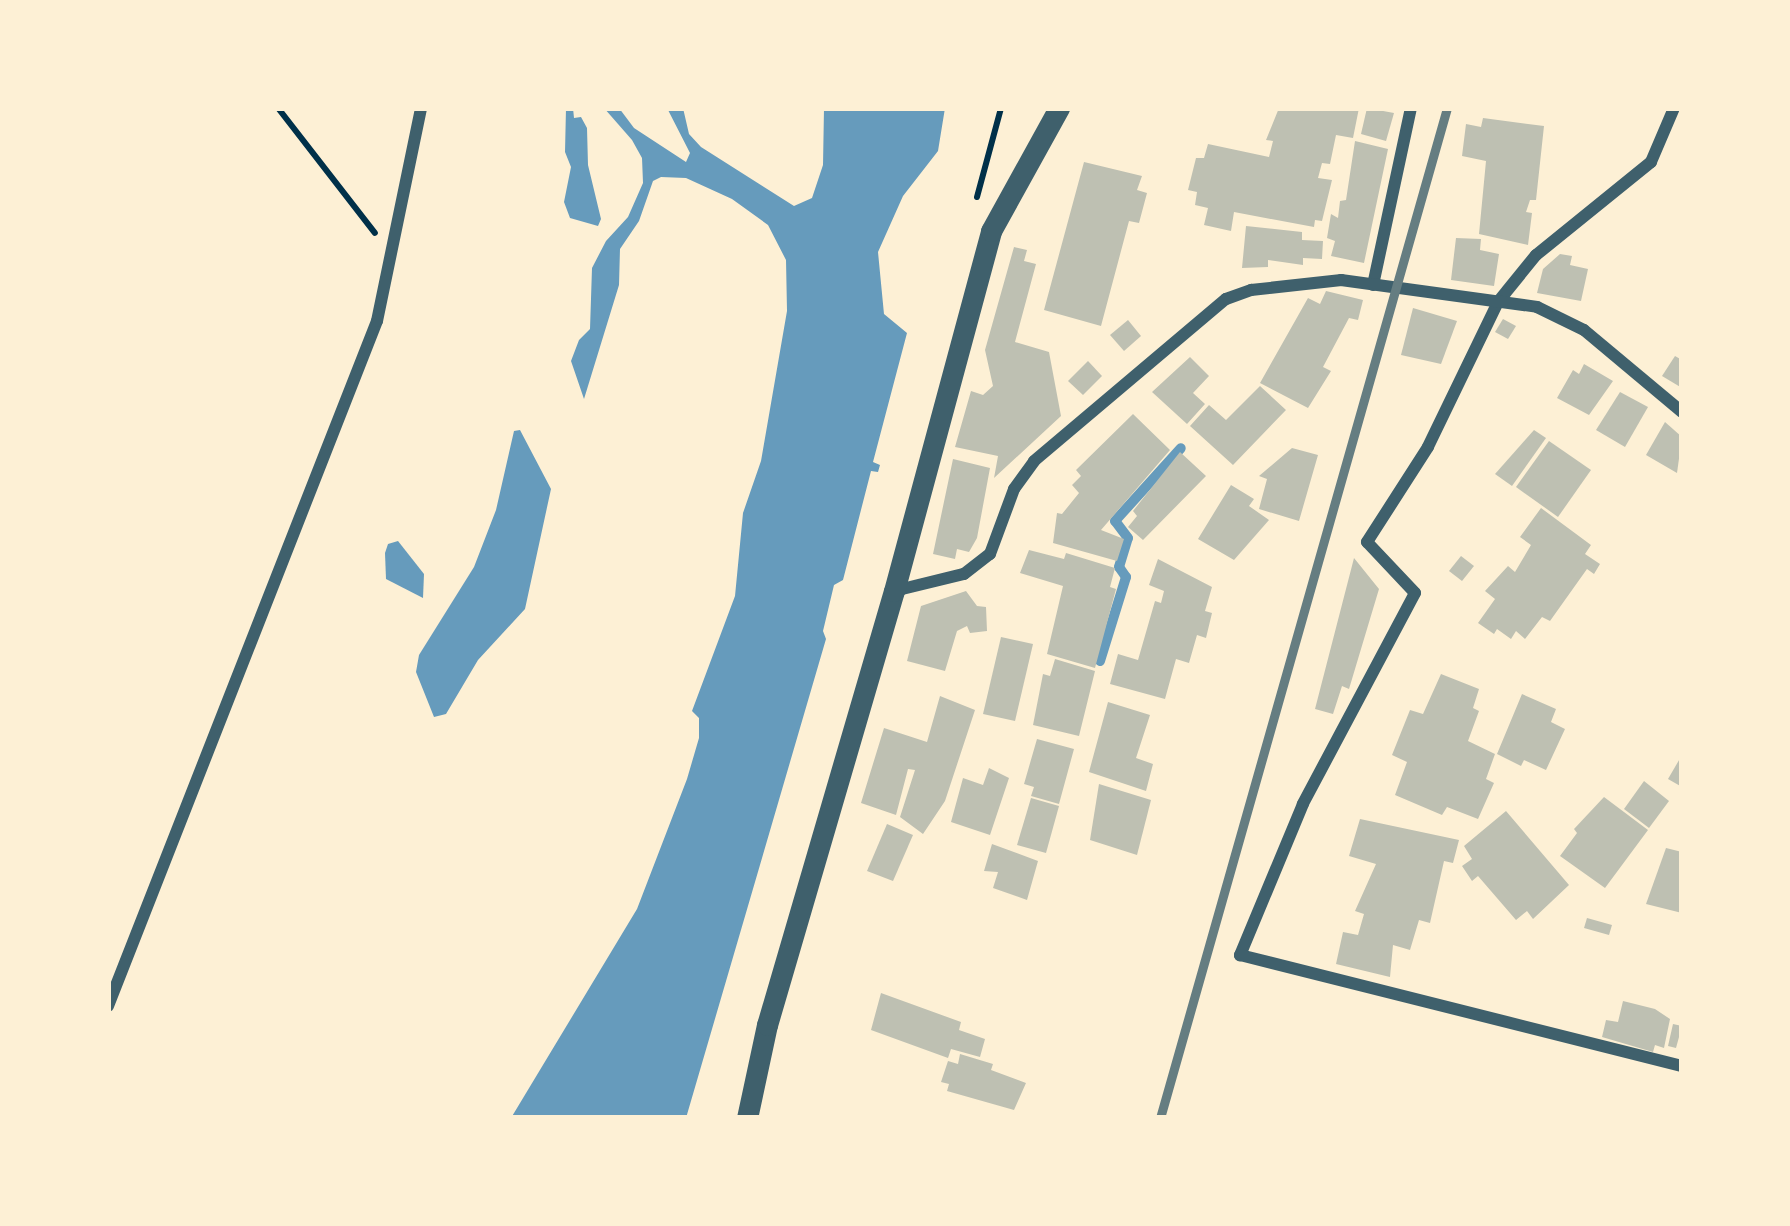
<!DOCTYPE html>
<html>
<head>
<meta charset="utf-8">
<style>
	body { margin:0 }
	#map { position:relative; width:1790px; height:1226px; overflow:hidden; background:#fdf0d5; font-family:"Playfair Display",serif }
	div>[style] { position:absolute }
	.water>* { inset:0; background:#669bbc }
	.stream>* { height:10px; margin:-5px; padding:0 5px; transform-origin:5px; border-radius:5px; background:#669bbc }
	.building>* { inset:0; background:#bec0b2 }
	.path>* { height:6px; margin:-3px; padding:0 3px; transform-origin:3px; border-radius:3px; background:#003049 }
	.minor>* { height:12px; margin:-6px; padding:0 6px; transform-origin:6px; border-radius:6px; background:#3f606c }
	.tertiary>* { height:21px; margin:-10.5px; padding:0 10.5px; transform-origin:10.5px; border-radius:10.5px; background:#3f606c }
	.rail>* { height:9px; margin:-4.5px; padding:0 4.5px; transform-origin:4.5px; border-radius:4.5px; background:#657d81 }
	span { translate:-50% -50%; white-space:nowrap; text-align:center; line-height:1.15; -webkit-text-stroke:10px #fdf0d5; paint-order:stroke }
	.frame { position:absolute; inset:0; border:111px solid #fdf0d5; pointer-events:none }
</style>
</head>
<body>
<div id="map">
	<div class="water">
		<i style="clip-path:polygon(566px 108px,573px 108px,574px 118px,581px 117px,587px 128px,588px 165px,601px 219px,598px 226px,570px 218px,564px 202px,571px 167px,565px 152px)"></i>
		<i style="clip-path:polygon(604px 108px,619px 108px,634px 128px,686px 162px,690px 153px,667px 108px,683px 108px,689px 134px,701px 147px,794px 206px,812px 198px,823px 165px,824px 108px,945px 108px,938px 151px,903px 196px,878px 252px,884px 314px,907px 333px,873px 462px,880px 465px,878px 472px,871px 471px,843px 580px,834px 585px,823px 631px,826px 639px,686px 1118px,511px 1118px,637px 909px,687px 779px,699px 738px,699px 718px,692px 711px,735px 596px,743px 513px,761px 461px,787px 311px,786px 260px,768px 225px,732px 199px,686px 178px,661px 177px,653px 181px,639px 221px,620px 249px,619px 285px,584px 399px,571px 361px,579px 340px,590px 329px,592px 268px,606px 241px,628px 217px,643px 183px,642px 158px,632px 140px)"></i>
		<i style="clip-path:polygon(520px 430px,551px 489px,525px 609px,478px 660px,446px 714px,434px 717px,416px 672px,419px 655px,474px 567px,496px 510px,514px 431px)"></i>
		<i style="clip-path:polygon(398px 541px,424px 574px,423px 598px,386px 579px,385px 553px,388px 544px)"></i>
	</div>
	<div class="stream">
		<i style="left:1100px;top:661px;width:88px;rotate:-72.8deg"></i>
		<i style="left:1126px;top:577px;width:12px;rotate:-125deg"></i>
		<i style="left:1119px;top:567px;width:30px;rotate:-73deg"></i>
		<i style="left:1128px;top:538px;width:21px;rotate:-127deg"></i>
		<i style="left:1115px;top:521px;width:98px;rotate:-47.9deg"></i>
	</div>
	<div class="building">
		<i style="clip-path:polygon(1279px 108px,1359px 108px,1353px 138px,1336px 135px,1330px 164px,1322px 163px,1318px 178px,1332px 180px,1322px 221px,1315px 220px,1314px 227px,1234px 212px,1231px 231px,1204px 225px,1208px 208px,1195px 205px,1197px 192px,1188px 190px,1196px 158px,1204px 158px,1208px 144px,1269px 157px,1273px 141px,1266px 140px)"></i>
		<i style="clip-path:polygon(1367px 108px,1394px 113px,1386px 141px,1361px 134px)"></i>
		<i style="clip-path:polygon(1483px 118px,1544px 126px,1536px 200px,1530px 200px,1526px 212px,1532px 213px,1528px 245px,1479px 234px,1486px 161px,1462px 156px,1466px 124px,1481px 127px)"></i>
		<i style="clip-path:polygon(1355px 141px,1388px 149px,1364px 263px,1331px 256px,1335px 241px,1327px 238px,1331px 214px,1338px 218px,1340px 201px,1346px 200px)"></i>
		<i style="clip-path:polygon(1084px 162px,1142px 176px,1137px 190px,1147px 193px,1139px 223px,1129px 221px,1101px 326px,1044px 310px)"></i>
		<i style="clip-path:polygon(1246px 226px,1302px 232px,1302px 240px,1323px 241px,1322px 259px,1303px 258px,1303px 265px,1268px 260px,1268px 267px,1242px 268px)"></i>
		<i style="clip-path:polygon(1456px 238px,1481px 239px,1480px 250px,1499px 254px,1494px 286px,1451px 280px)"></i>
		<i style="clip-path:polygon(1014px 247px,1027px 250px,1024px 261px,1036px 264px,1015px 342px,1049px 352px,1061px 416px,994px 478px,998px 456px,955px 447px,971px 391px,983px 395px,993px 386px,985px 350px)"></i>
		<i style="clip-path:polygon(1560px 254px,1572px 256px,1570px 265px,1588px 269px,1581px 301px,1537px 293px,1543px 269px)"></i>
		<i style="clip-path:polygon(1326px 291px,1363px 300px,1358px 320px,1349px 318px,1323px 367px,1331px 371px,1308px 408px,1260px 383px,1308px 298px,1320px 304px)"></i>
		<i style="clip-path:polygon(1413px 308px,1457px 321px,1441px 364px,1401px 355px)"></i>
		<i style="clip-path:polygon(1503px 319px,1516px 326px,1508px 339px,1495px 332px)"></i>
		<i style="clip-path:polygon(1128px 320px,1141px 336px,1124px 351px,1110px 335px)"></i>
		<i style="clip-path:polygon(1675px 356px,1682px 360px,1682px 388px,1662px 376px)"></i>
		<i style="clip-path:polygon(1190px 357px,1209px 376px,1193px 393px,1205px 404px,1187px 424px,1152px 392px)"></i>
		<i style="clip-path:polygon(1088px 361px,1102px 376px,1083px 395px,1068px 381px)"></i>
		<i style="clip-path:polygon(1584px 364px,1613px 381px,1589px 415px,1557px 398px,1573px 370px,1579px 374px)"></i>
		<i style="clip-path:polygon(1260px 386px,1286px 410px,1233px 465px,1190px 426px,1209px 405px,1226px 420px)"></i>
		<i style="clip-path:polygon(1620px 392px,1648px 407px,1625px 447px,1596px 430px)"></i>
		<i style="clip-path:polygon(1133px 414px,1170px 450px,1101px 530px,1124px 539px,1117px 561px,1053px 543px,1057px 513px,1062px 514px,1079px 493px,1072px 485px,1081px 476px,1076px 470px)"></i>
		<i style="clip-path:polygon(1665px 422px,1682px 437px,1677px 473px,1646px 455px)"></i>
		<i style="clip-path:polygon(1534px 430px,1546px 438px,1512px 486px,1495px 474px)"></i>
		<i style="clip-path:polygon(1549px 441px,1591px 470px,1558px 517px,1516px 487px)"></i>
		<i style="clip-path:polygon(1292px 448px,1318px 455px,1299px 521px,1259px 509px,1267px 479px,1259px 476px)"></i>
		<i style="clip-path:polygon(1180px 452px,1206px 476px,1143px 540px,1128px 527px,1137px 516px,1133px 511px)"></i>
		<i style="clip-path:polygon(953px 459px,990px 468px,977px 538px,969px 552px,957px 549px,955px 559px,933px 554px)"></i>
		<i style="clip-path:polygon(1231px 485px,1254px 499px,1249px 506px,1269px 520px,1234px 560px,1198px 539px)"></i>
		<i style="clip-path:polygon(1541px 508px,1591px 545px,1585px 554px,1600px 564px,1594px 574px,1587px 569px,1550px 621px,1542px 617px,1525px 639px,1516px 631px,1511px 639px,1497px 629px,1494px 634px,1478px 623px,1495px 599px,1485px 591px,1508px 566px,1515px 572px,1531px 545px,1520px 537px)"></i>
		<i style="clip-path:polygon(1029px 550px,1064px 559px,1066px 553px,1115px 568px,1110px 587px,1116px 589px,1095px 668px,1047px 654px,1063px 586px,1020px 573px)"></i>
		<i style="clip-path:polygon(1461px 556px,1474px 566px,1462px 581px,1449px 571px)"></i>
		<i style="clip-path:polygon(1354px 558px,1379px 589px,1349px 689px,1342px 686px,1333px 714px,1315px 709px)"></i>
		<i style="clip-path:polygon(1158px 559px,1212px 587px,1205px 611px,1212px 613px,1206px 638px,1197px 635px,1189px 663px,1176px 659px,1165px 699px,1110px 684px,1118px 654px,1138px 660px,1155px 601px,1161px 603px,1164px 591px,1149px 585px)"></i>
		<i style="clip-path:polygon(966px 591px,977px 606px,986px 607px,987px 631px,970px 633px,967px 626px,957px 631px,945px 671px,907px 661px,921px 606px)"></i>
		<i style="clip-path:polygon(1001px 637px,1033px 644px,1015px 721px,983px 714px)"></i>
		<i style="clip-path:polygon(1055px 659px,1095px 671px,1079px 736px,1033px 725px,1043px 674px,1050px 676px)"></i>
		<i style="clip-path:polygon(1441px 674px,1479px 689px,1473px 708px,1479px 711px,1468px 741px,1495px 754px,1486px 779px,1494px 783px,1478px 819px,1447px 807px,1442px 815px,1395px 795px,1407px 762px,1392px 755px,1410px 710px,1423px 714px)"></i>
		<i style="clip-path:polygon(1522px 694px,1556px 709px,1551px 722px,1565px 729px,1546px 770px,1524px 760px,1521px 766px,1497px 754px)"></i>
		<i style="clip-path:polygon(940px 696px,975px 710px,945px 801px,923px 834px,900px 817px,915px 770px,908px 769px,896px 815px,861px 803px,884px 728px,927px 742px)"></i>
		<i style="clip-path:polygon(1108px 702px,1150px 715px,1136px 758px,1153px 764px,1146px 791px,1089px 772px)"></i>
		<i style="clip-path:polygon(1037px 739px,1074px 749px,1059px 804px,1031px 796px,1034px 787px,1024px 784px)"></i>
		<i style="clip-path:polygon(1682px 755px,1682px 787px,1668px 779px)"></i>
		<i style="clip-path:polygon(989px 768px,1009px 778px,990px 835px,951px 822px,963px 778px,983px 785px)"></i>
		<i style="clip-path:polygon(1644px 781px,1669px 801px,1649px 828px,1624px 809px)"></i>
		<i style="clip-path:polygon(1099px 784px,1151px 800px,1137px 855px,1090px 840px)"></i>
		<i style="clip-path:polygon(1604px 797px,1648px 830px,1605px 888px,1560px 856px,1577px 833px,1574px 829px)"></i>
		<i style="clip-path:polygon(1031px 798px,1059px 806px,1046px 853px,1017px 845px)"></i>
		<i style="clip-path:polygon(1506px 811px,1569px 885px,1533px 919px,1527px 911px,1516px 920px,1478px 876px,1472px 881px,1462px 866px,1472px 859px,1464px 846px)"></i>
		<i style="clip-path:polygon(1360px 819px,1459px 840px,1453px 863px,1444px 861px,1430px 923px,1419px 920px,1410px 950px,1393px 945px,1390px 977px,1336px 964px,1343px 932px,1358px 935px,1364px 914px,1355px 911px,1376px 864px,1349px 856px)"></i>
		<i style="clip-path:polygon(887px 824px,913px 835px,893px 881px,867px 871px)"></i>
		<i style="clip-path:polygon(992px 844px,1038px 861px,1027px 900px,993px 888px,998px 872px,984px 871px)"></i>
		<i style="clip-path:polygon(1666px 848px,1682px 852px,1682px 913px,1646px 904px)"></i>
		<i style="clip-path:polygon(1587px 918px,1612px 925px,1609px 935px,1584px 928px)"></i>
		<i style="clip-path:polygon(881px 993px,961px 1022px,959px 1030px,985px 1039px,980px 1057px,951px 1049px,948px 1058px,871px 1030px)"></i>
		<i style="clip-path:polygon(1623px 1001px,1655px 1009px,1670px 1019px,1664px 1048px,1655px 1045px,1653px 1052px,1602px 1037px,1606px 1020px,1618px 1022px)"></i>
		<i style="clip-path:polygon(1673px 1024px,1682px 1026px,1676px 1048px,1668px 1046px)"></i>
		<i style="clip-path:polygon(960px 1054px,993px 1064px,991px 1070px,1026px 1083px,1014px 1110px,947px 1091px,949px 1084px,941px 1082px,948px 1061px,958px 1064px)"></i>
	</div>
	<div class="path">
		<i style="left:278px;top:108px;width:158px;rotate:52.2deg"></i>
		<i style="left:977px;top:197px;width:92px;rotate:-74.9deg"></i>
	</div>
	<div class="minor">
		<i style="left:1674px;top:108px;width:59px;rotate:113.1deg"></i>
		<i style="left:1651px;top:162px;width:148px;rotate:141deg"></i>
		<i style="left:1536px;top:255px;width:60px;rotate:129deg"></i>
		<i style="left:1498px;top:302px;width:161px;rotate:115.8deg"></i>
		<i style="left:1428px;top:447px;width:113px;rotate:122.7deg"></i>
		<i style="left:1367px;top:542px;width:70px;rotate:46.7deg"></i>
		<i style="left:1415px;top:593px;width:239px;rotate:118deg"></i>
		<i style="left:1303px;top:804px;width:164px;rotate:112.6deg"></i>
		<i style="left:1240px;top:955px;width:456px;rotate:14.1deg"></i>
		<i style="left:1373px;top:285px;width:181px;rotate:-77.9deg"></i>
		<i style="left:894px;top:591px;width:72px;rotate:-13.7deg"></i>
		<i style="left:964px;top:574px;width:33px;rotate:-38deg"></i>
		<i style="left:990px;top:554px;width:69px;rotate:-69.7deg"></i>
		<i style="left:1014px;top:489px;width:34px;rotate:-54deg"></i>
		<i style="left:1034px;top:461px;width:251px;rotate:-40.2deg"></i>
		<i style="left:1226px;top:299px;width:27px;rotate:-20deg"></i>
		<i style="left:1251px;top:290px;width:91px;rotate:-6.3deg"></i>
		<i style="left:1341px;top:280px;width:198px;rotate:7.8deg"></i>
		<i style="left:1537px;top:307px;width:52px;rotate:26.1deg"></i>
		<i style="left:1584px;top:330px;width:128px;rotate:39.9deg"></i>
		<i style="left:108px;top:1006px;width:736px;rotate:-68.56deg"></i>
		<i style="left:377px;top:321px;width:217px;rotate:-78.3deg"></i>
	</div>
	<div class="tertiary">
		<i style="left:747px;top:1118px;width:95px;rotate:-77.9deg"></i>
		<i style="left:767px;top:1025px;width:452px;rotate:-73.7deg"></i>
		<i style="left:894px;top:591px;width:373px;rotate:-74.9deg"></i>
		<i style="left:991px;top:231px;width:141px;rotate:-61.1deg"></i>
	</div>
	<div class="rail">
		<i style="left:1160px;top:1118px;width:1050px;rotate:-74.14deg"></i>
	</div>
	<div class="frame"></div>
</div>
</body>
</html>
